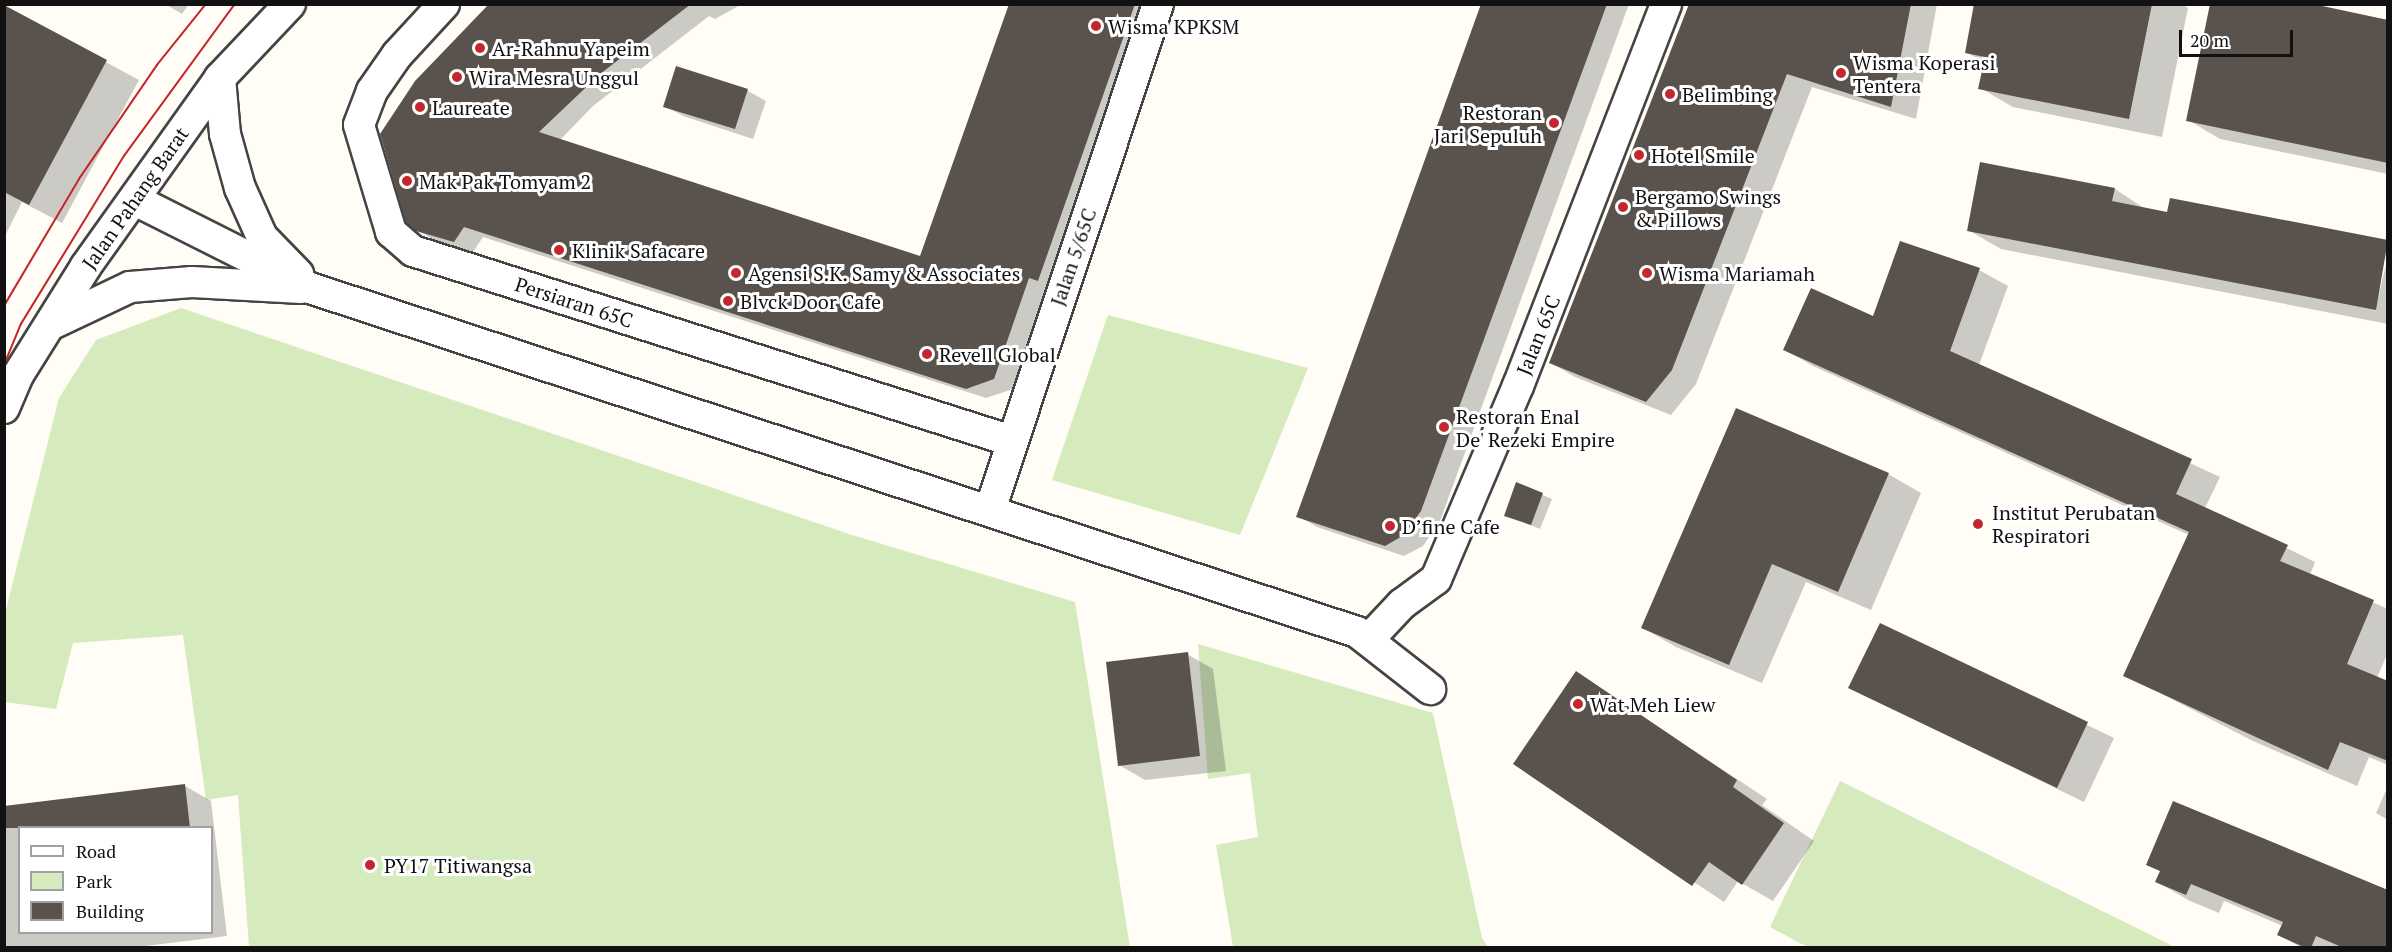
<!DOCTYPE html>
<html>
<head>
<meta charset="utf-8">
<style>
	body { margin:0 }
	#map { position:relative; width:2392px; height:952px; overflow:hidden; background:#fffdf5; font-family:"PT Serif",serif }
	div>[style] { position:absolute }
	.green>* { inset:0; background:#d5ebbd }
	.shadow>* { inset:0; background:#0003 }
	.building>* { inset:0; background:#5a524d }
	.roads { filter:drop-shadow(2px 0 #444) drop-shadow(-2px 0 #444) drop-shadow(0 2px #444) drop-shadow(0 -2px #444) }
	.minor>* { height:30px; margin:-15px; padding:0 15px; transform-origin:15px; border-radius:15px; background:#fff }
	.tram>* { height:1.5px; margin:-0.75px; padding:0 0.75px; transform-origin:0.75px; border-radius:0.75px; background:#c4262e }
	.dots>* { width:16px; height:16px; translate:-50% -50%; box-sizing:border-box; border:3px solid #fff; border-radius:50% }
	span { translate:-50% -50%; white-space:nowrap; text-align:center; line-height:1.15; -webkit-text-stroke:6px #fff; paint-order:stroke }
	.poi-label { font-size:20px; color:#111 }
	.left { translate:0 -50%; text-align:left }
	.right { translate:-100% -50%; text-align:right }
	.street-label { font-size:20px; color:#111 }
	.frame { position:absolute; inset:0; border:6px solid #111; pointer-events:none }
	.legend { position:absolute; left:18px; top:826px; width:195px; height:108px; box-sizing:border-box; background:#fff; border:2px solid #a0a0a0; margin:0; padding:8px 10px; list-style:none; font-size:18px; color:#111 }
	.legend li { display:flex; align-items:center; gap:12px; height:30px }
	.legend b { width:30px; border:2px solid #a0a0a0 }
	.scale { position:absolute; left:2179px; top:30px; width:114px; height:27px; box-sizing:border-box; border:3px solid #111; border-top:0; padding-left:8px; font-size:18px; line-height:21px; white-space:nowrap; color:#111; -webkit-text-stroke:4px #fff; paint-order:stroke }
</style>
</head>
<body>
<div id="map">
	<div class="green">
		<i style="clip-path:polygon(181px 308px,852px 535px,1075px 602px,1130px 947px,249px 947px,238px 795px,206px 800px,183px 635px,73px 643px,56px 709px,5px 702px,5px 614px,59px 398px,96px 340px)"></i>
		<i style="clip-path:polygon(1108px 315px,1308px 368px,1240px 535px,1052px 480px)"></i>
		<i style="clip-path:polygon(1198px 644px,1433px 713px,1482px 938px,1488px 947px,1233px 947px,1216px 845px,1258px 837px,1250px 773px,1208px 779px)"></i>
		<i style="clip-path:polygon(1840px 781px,2175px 947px,1807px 947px,1770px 927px)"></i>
	</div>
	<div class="shadow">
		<i style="clip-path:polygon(165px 4px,189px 4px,182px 14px)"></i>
		<i style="clip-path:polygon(501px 4px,742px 4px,715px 19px,709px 16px,593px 106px,560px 140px,921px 258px,1011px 4px,1158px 4px,1057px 290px,1048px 287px,1013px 389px,986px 398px,483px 237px,473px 252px,436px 241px,417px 230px)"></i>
		<i style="clip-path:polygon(1482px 4px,1629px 4px,1440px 521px,1423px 546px,1404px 556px,1317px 527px,1298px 516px)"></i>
		<i style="clip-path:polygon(1690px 4px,1937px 4px,1916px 119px,1812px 87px,1696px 384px,1671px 415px,1575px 377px,1551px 363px)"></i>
		<i style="clip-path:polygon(1976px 4px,2181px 4px,2188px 8px,2162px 137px,2013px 107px,1980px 88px,1985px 63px,1966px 52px)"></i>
		<i style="clip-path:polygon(4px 7px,139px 80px,62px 223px,22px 202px,4px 238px)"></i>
		<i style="clip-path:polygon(2388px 21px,2388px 174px,2220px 139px,2188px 120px)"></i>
		<i style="clip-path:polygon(677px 68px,748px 91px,766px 101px,753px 139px,683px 116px,665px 106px)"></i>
		<i style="clip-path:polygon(2115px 189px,2147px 210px,2388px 242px,2373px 317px,2388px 257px,2388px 324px,2001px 249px,1968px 230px)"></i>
		<i style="clip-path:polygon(1901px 243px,1979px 270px,2008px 286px,1979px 365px,2220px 477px,2205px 508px,2315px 562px,2310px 575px,2388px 609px,2388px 652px,2377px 678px,2388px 682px,2388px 765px,2369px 757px,2357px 786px,2253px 741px,2125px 675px,2189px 535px,1813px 366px,1785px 350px,1874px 318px)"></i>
		<i style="clip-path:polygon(1888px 474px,1921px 493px,1871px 610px,1806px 582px,1762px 683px,1676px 647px,1643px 628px)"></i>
		<i style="clip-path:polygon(1517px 484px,1552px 499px,1540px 529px,1506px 515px)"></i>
		<i style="clip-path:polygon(1881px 625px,2114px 738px,2084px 802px,1850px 688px)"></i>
		<i style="clip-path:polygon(1187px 654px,1213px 669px,1226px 771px,1145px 780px,1119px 765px)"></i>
		<i style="clip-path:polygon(1577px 673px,1767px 799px,1762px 805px,1814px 841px,1773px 901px,1738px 881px,1724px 902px,1515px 763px)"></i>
		<i style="clip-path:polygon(evenodd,185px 786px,211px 801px,227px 936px,129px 948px,4px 948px,4px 808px,185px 786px,20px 828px,212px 828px,212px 932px,20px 932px,20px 828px)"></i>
		<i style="clip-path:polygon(2388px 786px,2388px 820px,2376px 813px)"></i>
		<i style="clip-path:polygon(2148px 864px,2388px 948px,2302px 948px,2279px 935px,2283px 926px,2224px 901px,2219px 913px,2190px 901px,2157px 882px,2161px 872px)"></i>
	</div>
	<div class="building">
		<i style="clip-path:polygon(489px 4px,691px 4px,600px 74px,539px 132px,920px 256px,1009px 4px,1135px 4px,1038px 281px,1029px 278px,994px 379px,966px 389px,464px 227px,454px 242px,416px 231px,406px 222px,380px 134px,415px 81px)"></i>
		<i style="clip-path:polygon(1481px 4px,1607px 4px,1421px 511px,1404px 535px,1385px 546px,1296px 517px)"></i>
		<i style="clip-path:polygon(1689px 4px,1911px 4px,1891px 107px,1787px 74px,1672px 370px,1646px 402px,1549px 363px)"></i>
		<i style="clip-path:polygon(1974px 4px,2152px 4px,2129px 119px,1978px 89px,1985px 57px,1965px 53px)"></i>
		<i style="clip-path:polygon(2210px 4px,2313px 4px,2388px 20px,2388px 163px,2186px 121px)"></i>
		<i style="clip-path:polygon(4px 5px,107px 60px,29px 205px,4px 192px)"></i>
		<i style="clip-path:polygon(676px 66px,748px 89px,735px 129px,663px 107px)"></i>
		<i style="clip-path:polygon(1980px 162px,2115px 188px,2112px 201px,2167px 212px,2170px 198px,2388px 240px,2376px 310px,1967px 231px)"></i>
		<i style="clip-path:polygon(1900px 241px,1980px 268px,1950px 351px,2192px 459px,2176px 494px,2288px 545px,2280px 561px,2374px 600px,2347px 664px,2388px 681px,2388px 761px,2340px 742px,2328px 770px,2123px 676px,2189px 532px,1783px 350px,1811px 288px,1873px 316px)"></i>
		<i style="clip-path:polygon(1736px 408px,1889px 473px,1838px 592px,1772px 564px,1729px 665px,1641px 628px)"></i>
		<i style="clip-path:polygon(1516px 482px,1543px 493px,1531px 525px,1504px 516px)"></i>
		<i style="clip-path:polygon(1880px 623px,2088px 722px,2057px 788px,1848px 688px)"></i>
		<i style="clip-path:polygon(1188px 652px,1200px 756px,1118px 766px,1106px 662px)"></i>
		<i style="clip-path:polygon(1576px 671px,1737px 780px,1733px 787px,1784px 823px,1742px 885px,1709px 862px,1692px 886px,1513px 764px)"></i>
		<i style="clip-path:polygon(185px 784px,190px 828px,4px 828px,4px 806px)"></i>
		<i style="clip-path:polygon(2173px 801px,2388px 890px,2388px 948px,2344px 948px,2316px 936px,2311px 948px,2306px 948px,2277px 935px,2283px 922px,2191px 884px,2186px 895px,2155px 882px,2160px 871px,2146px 865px)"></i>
	</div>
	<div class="roads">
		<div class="minor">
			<i style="left:444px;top:4px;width:69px;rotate:132.7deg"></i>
			<i style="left:397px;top:55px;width:44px;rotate:124.8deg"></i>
			<i style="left:372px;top:91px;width:36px;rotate:111deg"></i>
			<i style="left:359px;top:125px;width:112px;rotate:73.3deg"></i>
			<i style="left:391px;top:232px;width:29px;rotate:41deg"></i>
			<i style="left:413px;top:251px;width:628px;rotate:17.6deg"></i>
			<i style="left:220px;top:78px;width:56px;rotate:84.9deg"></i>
			<i style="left:225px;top:134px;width:56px;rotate:74.5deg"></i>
			<i style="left:240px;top:188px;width:54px;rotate:65.8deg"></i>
			<i style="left:262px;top:237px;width:52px;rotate:45.8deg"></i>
			<i style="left:135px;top:200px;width:196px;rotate:26.7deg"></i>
			<i style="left:310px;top:288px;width:1102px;rotate:18.19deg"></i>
			<i style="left:1357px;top:632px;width:93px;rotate:38deg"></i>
			<i style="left:52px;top:324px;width:86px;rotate:-25.4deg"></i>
			<i style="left:130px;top:287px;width:62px;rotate:-4.6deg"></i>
			<i style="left:192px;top:282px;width:109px;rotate:3.2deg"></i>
			<i style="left:4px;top:408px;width:36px;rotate:-67deg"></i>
			<i style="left:18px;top:375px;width:128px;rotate:-58deg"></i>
			<i style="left:86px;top:266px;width:231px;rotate:-54.5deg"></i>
			<i style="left:220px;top:78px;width:102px;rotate:-46.6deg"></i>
			<i style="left:990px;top:510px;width:533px;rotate:-71.63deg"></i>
			<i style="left:1369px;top:639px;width:48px;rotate:-46.7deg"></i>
			<i style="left:1402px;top:604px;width:42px;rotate:-36.3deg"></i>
			<i style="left:1436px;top:579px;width:210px;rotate:-67deg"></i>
			<i style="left:1518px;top:386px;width:410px;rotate:-68.8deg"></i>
		</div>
	</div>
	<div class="tram">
		<i style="left:4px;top:306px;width:147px;rotate:-59.4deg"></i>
		<i style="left:79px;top:179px;width:138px;rotate:-55.6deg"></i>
		<i style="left:157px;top:65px;width:78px;rotate:-51.2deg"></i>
		<i style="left:4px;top:365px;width:44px;rotate:-67.5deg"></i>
		<i style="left:21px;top:324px;width:197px;rotate:-58.5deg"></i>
		<i style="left:124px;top:156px;width:188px;rotate:-53.9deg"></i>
	</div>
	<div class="dots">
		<i style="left:1096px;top:26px;background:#c4262e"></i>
		<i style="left:480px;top:48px;background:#c4262e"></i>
		<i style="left:1841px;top:73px;background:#c4262e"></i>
		<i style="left:457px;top:77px;background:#c4262e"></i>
		<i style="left:1670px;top:94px;background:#c4262e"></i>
		<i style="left:420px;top:107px;background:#c4262e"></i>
		<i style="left:1554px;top:123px;background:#c4262e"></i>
		<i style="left:1639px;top:155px;background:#c4262e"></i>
		<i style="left:407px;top:181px;background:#c4262e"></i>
		<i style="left:1623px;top:207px;background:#c4262e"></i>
		<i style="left:559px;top:250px;background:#c4262e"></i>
		<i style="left:736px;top:273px;background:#c4262e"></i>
		<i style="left:1647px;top:273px;background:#c4262e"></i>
		<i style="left:728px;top:301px;background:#c4262e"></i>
		<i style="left:927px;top:354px;background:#c4262e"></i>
		<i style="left:1444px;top:427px;background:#c4262e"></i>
		<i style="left:1978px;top:524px;background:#c4262e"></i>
		<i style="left:1390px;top:526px;background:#c4262e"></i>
		<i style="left:1578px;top:704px;background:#c4262e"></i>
		<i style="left:370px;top:865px;background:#c4262e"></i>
	</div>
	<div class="poi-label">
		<span class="left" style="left:1108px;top:26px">Wisma KPKSM</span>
		<span class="left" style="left:492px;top:48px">Ar-Rahnu Yapeim</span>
		<span class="left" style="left:1853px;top:74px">Wisma Koperasi<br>Tentera</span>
		<span class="left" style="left:469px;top:77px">Wira Mesra Unggul</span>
		<span class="left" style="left:1682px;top:94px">Belimbing</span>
		<span class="left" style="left:432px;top:107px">Laureate</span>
		<span class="right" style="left:1542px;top:124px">Restoran<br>Jari Sepuluh</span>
		<span class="left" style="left:1651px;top:155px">Hotel Smile</span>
		<span class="left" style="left:419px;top:181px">Mak Pak Tomyam 2</span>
		<span class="left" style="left:1635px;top:208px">Bergamo Swings<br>&amp; Pillows</span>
		<span class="left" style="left:572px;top:250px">Klinik Safacare</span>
		<span class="left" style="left:748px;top:273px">Agensi S.K. Samy &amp; Associates</span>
		<span class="left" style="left:1659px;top:273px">Wisma Mariamah</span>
		<span class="left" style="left:740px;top:301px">Blvck Door Cafe</span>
		<span class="left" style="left:939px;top:354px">Revell Global</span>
		<span class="left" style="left:1456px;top:428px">Restoran Enal<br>De' Rezeki Empire</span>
		<span class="left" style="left:1992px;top:524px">Institut Perubatan<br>Respiratori</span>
		<span class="left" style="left:1402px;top:526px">D’fine Cafe</span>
		<span class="left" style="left:1590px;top:704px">Wat Meh Liew</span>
		<span class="left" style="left:384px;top:865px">PY17 Titiwangsa</span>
	</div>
	<div class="street-label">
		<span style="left:135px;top:198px;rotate:-55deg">Jalan Pahang Barat</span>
		<span style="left:1073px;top:257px;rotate:-71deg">Jalan 5/65C</span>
		<span style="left:574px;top:302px;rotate:18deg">Persiaran 65C</span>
		<span style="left:1538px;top:335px;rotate:-68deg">Jalan 65C</span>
	</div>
	<div class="frame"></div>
	<ul class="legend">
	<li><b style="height:8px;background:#fff"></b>Road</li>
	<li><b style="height:16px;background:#d5ebbd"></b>Park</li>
	<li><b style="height:16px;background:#5a524d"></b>Building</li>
	</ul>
	<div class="scale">20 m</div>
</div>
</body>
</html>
